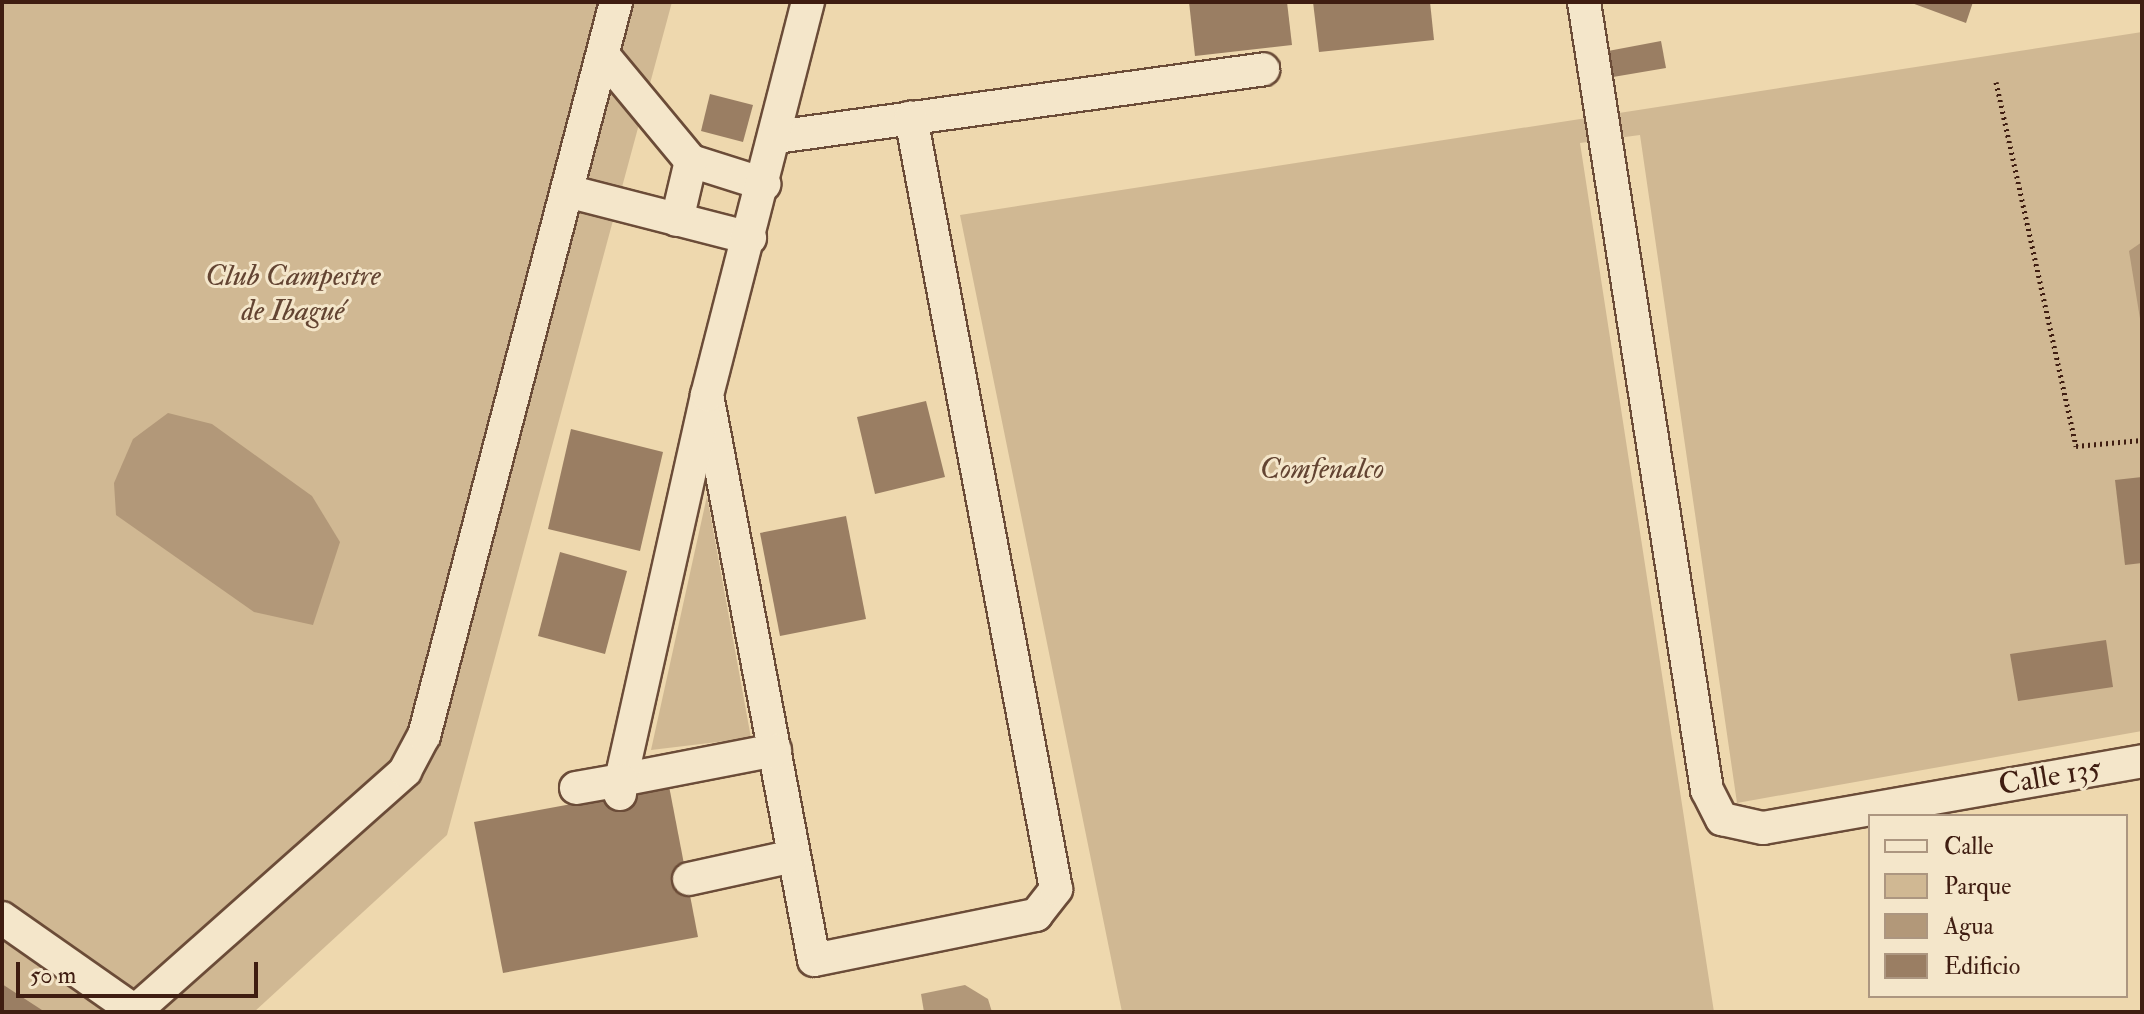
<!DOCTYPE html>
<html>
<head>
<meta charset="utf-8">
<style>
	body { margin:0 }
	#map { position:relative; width:2144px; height:1014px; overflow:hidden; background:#eed8ae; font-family:"IM FELL Double Pica",serif }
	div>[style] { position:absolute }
	.green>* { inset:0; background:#d0b893 }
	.water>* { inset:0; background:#b29879 }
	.building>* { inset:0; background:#9a7e63 }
	.path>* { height:5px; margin-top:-2.5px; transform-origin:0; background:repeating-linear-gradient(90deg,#3f1d11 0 2px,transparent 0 6px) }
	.roads { filter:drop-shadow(2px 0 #6b4c38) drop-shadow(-2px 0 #6b4c38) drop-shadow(0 2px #6b4c38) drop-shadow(0 -2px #6b4c38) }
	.minor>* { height:32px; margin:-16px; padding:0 16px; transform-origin:16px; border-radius:16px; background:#f4e6ca }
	span { translate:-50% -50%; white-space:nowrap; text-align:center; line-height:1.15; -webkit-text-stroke:6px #f4e6ca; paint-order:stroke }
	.park-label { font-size:30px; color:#634432; font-style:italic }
	.street-label { font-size:30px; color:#3f1d11 }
	.frame { position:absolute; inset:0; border:4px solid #3f1d11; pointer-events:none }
	.legend { position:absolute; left:1868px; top:814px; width:260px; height:184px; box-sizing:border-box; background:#f4e6ca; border:2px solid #ac9680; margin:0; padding:10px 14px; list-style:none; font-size:24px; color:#3f1d11 }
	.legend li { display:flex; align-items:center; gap:16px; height:40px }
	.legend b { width:40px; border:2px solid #ac9680 }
	.scale { position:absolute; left:16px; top:962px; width:242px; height:36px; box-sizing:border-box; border:4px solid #3f1d11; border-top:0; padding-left:10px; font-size:24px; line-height:28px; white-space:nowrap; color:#3f1d11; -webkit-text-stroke:6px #f4e6ca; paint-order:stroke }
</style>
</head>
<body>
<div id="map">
	<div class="green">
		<i style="clip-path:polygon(2px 2px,672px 2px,447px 835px,254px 1012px,2px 1012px)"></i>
		<i style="clip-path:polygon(2142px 32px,2142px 731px,1737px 803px,1640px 135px,1580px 143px,1714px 1012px,1122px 1012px,960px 215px)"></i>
		<i style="clip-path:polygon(707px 496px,751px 738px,651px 750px)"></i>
	</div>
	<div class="water">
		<i style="clip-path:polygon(2142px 242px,2142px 331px,2129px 251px)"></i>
		<i style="clip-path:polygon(168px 413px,212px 424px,312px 496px,340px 542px,313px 625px,254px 612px,116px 515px,114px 483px,133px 439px)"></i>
		<i style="clip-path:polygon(965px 985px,988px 999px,992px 1012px,924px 1012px,921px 994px)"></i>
	</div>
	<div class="building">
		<i style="clip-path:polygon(1189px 2px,1287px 2px,1292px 45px,1195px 56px)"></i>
		<i style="clip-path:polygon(1313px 2px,1430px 2px,1434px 40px,1319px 52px)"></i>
		<i style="clip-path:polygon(1909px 2px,1973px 2px,1966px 23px)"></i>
		<i style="clip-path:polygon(1661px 41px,1666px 68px,1613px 77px,1608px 51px)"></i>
		<i style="clip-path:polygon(710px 94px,753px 105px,743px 142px,701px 131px)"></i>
		<i style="clip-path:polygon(926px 401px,945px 477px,875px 494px,857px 417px)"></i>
		<i style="clip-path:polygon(571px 429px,663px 452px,640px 551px,548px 529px)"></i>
		<i style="clip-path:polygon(2142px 477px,2142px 563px,2125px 565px,2115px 480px)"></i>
		<i style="clip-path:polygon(846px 516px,866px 619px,780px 636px,760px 533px)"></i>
		<i style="clip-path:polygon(560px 552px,627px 571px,605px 654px,538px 636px)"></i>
		<i style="clip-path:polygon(2106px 640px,2113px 687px,2018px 701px,2010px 654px)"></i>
		<i style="clip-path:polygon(669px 786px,698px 937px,503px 973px,474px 822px)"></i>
		<i style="clip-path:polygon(2px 984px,45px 1012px,2px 1012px)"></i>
	</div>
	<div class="path">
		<i style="left:1996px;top:82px;width:373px;rotate:77.6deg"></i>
		<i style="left:2076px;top:446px;width:66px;rotate:-5.2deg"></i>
	</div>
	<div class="roads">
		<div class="minor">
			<i style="left:1584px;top:2px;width:798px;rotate:81.13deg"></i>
			<i style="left:1707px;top:790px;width:33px;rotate:63deg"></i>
			<i style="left:1722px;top:819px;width:42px;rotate:12.4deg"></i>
			<i style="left:1763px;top:828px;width:385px;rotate:-10deg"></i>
			<i style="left:603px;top:55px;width:138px;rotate:50.3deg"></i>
			<i style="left:691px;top:161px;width:77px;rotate:17.5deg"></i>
			<i style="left:776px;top:137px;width:492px;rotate:-7.9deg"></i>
			<i style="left:567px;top:191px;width:189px;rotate:14.4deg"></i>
			<i style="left:677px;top:220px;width:61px;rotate:-76.7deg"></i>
			<i style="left:707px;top:395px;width:575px;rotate:79.28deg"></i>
			<i style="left:814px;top:960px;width:227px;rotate:-11.5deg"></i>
			<i style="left:1036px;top:915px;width:33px;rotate:-52deg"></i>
			<i style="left:1056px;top:889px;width:785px;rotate:-100.65deg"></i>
			<i style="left:775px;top:750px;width:157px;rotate:169deg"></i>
			<i style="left:621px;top:780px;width:394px;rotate:-77.4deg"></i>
			<i style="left:707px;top:395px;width:406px;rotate:-75.6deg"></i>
			<i style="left:576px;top:788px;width:46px;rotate:-10.1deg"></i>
			<i style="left:621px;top:780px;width:14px;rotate:94deg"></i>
			<i style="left:689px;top:879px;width:107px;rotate:-12.4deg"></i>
			<i style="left:2px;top:918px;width:162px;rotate:35deg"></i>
			<i style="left:134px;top:1012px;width:363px;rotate:-41.6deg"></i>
			<i style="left:405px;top:771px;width:40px;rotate:-62deg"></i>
			<i style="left:424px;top:736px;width:759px;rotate:-75.34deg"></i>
		</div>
	</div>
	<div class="park-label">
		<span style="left:293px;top:293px">Club Campestre<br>de Ibagué</span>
		<span style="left:1322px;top:469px">Comfenalco</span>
	</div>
	<div class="street-label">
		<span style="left:2050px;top:777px;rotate:-10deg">Calle 135</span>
	</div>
	<div class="frame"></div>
	<ul class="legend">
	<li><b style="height:10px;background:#f4e6ca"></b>Calle</li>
	<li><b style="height:22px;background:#d0b893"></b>Parque</li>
	<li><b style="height:22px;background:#b29879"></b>Agua</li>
	<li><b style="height:22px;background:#9a7e63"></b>Edificio</li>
	</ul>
	<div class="scale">50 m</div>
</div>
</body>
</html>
